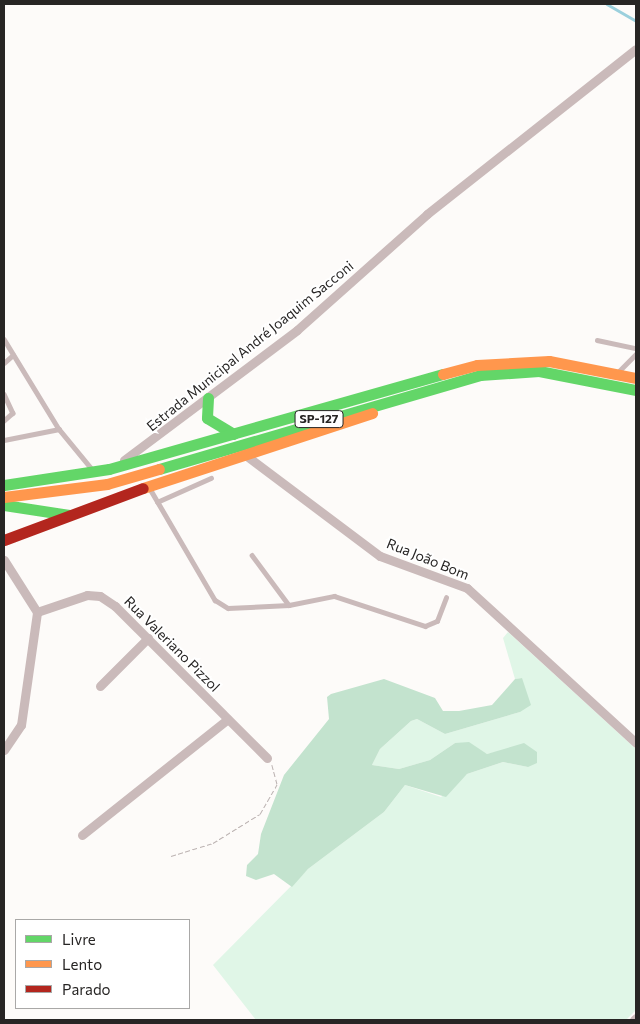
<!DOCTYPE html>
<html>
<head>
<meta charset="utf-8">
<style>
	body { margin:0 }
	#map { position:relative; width:640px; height:1024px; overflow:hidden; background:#fdfbf9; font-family:Commissioner,sans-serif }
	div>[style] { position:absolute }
	.green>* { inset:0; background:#e0f6e7 }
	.forest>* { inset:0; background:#c3e3ce }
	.stream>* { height:2.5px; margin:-1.25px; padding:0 1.25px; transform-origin:1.25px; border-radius:1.25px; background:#9bd0dd }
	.path>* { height:1px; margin-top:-0.5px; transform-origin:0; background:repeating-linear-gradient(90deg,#bcb3b2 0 5px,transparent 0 7.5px) }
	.lane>* { height:4.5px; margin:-2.25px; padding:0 2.25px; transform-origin:2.25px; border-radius:2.25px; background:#cababa }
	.street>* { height:9px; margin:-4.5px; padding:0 4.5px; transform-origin:4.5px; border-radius:4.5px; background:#cababa }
	.fast>* { height:11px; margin:-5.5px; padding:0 5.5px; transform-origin:5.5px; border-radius:5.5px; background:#63d668 }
	.slow>* { height:11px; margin:-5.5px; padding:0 5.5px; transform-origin:5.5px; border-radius:5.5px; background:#ff974d }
	.jam>* { height:11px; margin:-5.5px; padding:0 5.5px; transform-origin:5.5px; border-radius:5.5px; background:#b3261e }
	span { translate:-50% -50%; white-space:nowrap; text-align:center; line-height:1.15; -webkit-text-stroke:4px #fff; paint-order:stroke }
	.shield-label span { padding:1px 4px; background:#fff; border:1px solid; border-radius:4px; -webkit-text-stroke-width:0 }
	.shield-label { font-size:12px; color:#272524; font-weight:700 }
	.street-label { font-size:14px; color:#272524 }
	.frame { position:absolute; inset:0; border:5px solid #272524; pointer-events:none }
	.legend { position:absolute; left:15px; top:919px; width:175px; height:90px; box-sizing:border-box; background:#fff; border:1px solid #a9a8a7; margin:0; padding:6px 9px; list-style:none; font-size:15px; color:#272524 }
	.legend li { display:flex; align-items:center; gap:10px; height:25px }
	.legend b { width:25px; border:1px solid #a9a8a7 }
</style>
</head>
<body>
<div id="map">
	<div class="green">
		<i style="clip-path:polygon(508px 632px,636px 749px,636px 1010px,626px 1020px,256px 1020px,213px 965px,308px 869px,384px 812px,405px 785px,441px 797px,467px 774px,503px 762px,528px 767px,515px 748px,487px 754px,455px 743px,430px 760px,399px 769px,372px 765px,380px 749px,411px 721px,417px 719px,445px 734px,520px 712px,522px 678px,515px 679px,503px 638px)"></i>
	</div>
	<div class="forest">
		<i style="clip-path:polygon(522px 678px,531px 705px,520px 712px,445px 734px,417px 719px,411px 721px,380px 749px,372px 765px,399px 769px,430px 760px,455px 743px,469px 742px,487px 754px,524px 743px,537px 752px,537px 763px,528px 767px,503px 762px,467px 774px,446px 797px,405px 785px,384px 812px,308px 869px,292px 887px,274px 874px,256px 880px,246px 876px,247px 865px,258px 854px,261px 834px,284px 775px,329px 719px,327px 697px,331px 694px,384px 679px,435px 698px,443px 711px,459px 711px,492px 705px,515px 679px)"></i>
	</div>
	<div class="stream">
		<i style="left:607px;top:4px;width:34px;rotate:30deg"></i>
	</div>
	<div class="path">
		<i style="left:171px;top:856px;width:44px;rotate:-17.2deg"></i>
		<i style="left:213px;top:843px;width:55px;rotate:-31.7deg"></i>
		<i style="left:260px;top:814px;width:34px;rotate:-60deg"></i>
		<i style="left:277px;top:784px;width:20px;rotate:-105deg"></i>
	</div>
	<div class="lane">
		<i style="left:4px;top:339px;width:105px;rotate:58.6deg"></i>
		<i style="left:59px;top:429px;width:50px;rotate:50.6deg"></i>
		<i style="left:597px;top:340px;width:40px;rotate:12deg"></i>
		<i style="left:4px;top:363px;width:12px;rotate:-42deg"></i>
		<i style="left:619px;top:371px;width:24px;rotate:-45deg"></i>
		<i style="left:4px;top:394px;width:21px;rotate:65deg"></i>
		<i style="left:13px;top:413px;width:12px;rotate:138deg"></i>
		<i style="left:4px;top:440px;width:56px;rotate:-11.3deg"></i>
		<i style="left:149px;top:487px;width:131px;rotate:59.7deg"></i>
		<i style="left:215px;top:600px;width:15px;rotate:32deg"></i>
		<i style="left:228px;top:608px;width:61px;rotate:-2.8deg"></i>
		<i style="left:289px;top:605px;width:46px;rotate:-11.3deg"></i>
		<i style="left:334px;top:596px;width:96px;rotate:18.2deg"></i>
		<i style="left:425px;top:626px;width:13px;rotate:-23deg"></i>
		<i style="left:437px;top:621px;width:25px;rotate:-69deg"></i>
		<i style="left:157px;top:502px;width:59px;rotate:-24deg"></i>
		<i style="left:252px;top:555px;width:62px;rotate:53.5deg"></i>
	</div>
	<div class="street">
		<i style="left:244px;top:454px;width:170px;rotate:36.9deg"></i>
		<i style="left:380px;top:556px;width:93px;rotate:20.2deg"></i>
		<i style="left:467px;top:588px;width:229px;rotate:42.5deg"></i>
		<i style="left:124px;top:460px;width:216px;rotate:-36.9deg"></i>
		<i style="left:297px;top:330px;width:174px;rotate:-41.7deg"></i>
		<i style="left:427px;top:214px;width:266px;rotate:-38.3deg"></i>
		<i style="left:4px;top:560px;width:62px;rotate:57.6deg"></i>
		<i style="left:100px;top:686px;width:68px;rotate:-45deg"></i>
		<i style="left:4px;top:750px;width:30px;rotate:-56deg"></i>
		<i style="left:21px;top:725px;width:114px;rotate:-81.9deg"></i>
		<i style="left:37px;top:612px;width:53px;rotate:-18.8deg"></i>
		<i style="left:87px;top:595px;width:13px;rotate:4deg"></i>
		<i style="left:100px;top:596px;width:18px;rotate:34deg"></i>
		<i style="left:115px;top:606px;width:215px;rotate:45deg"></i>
		<i style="left:82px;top:835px;width:186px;rotate:-38.5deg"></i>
		<i style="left:634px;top:1020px;width:3px;rotate:-45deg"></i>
	</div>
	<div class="fast">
		<i style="left:208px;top:398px;width:20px;rotate:93deg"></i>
		<i style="left:207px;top:418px;width:31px;rotate:31deg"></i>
		<i style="left:159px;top:469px;width:334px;rotate:-16.3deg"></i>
		<i style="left:480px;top:375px;width:59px;rotate:-3.9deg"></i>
		<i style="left:539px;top:371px;width:99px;rotate:11.1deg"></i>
		<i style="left:4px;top:485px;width:106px;rotate:-8.7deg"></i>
		<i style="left:109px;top:469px;width:347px;rotate:-15.9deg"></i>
		<i style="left:4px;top:505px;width:66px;rotate:8.7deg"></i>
	</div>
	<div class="slow">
		<i style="left:443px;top:374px;width:35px;rotate:-15deg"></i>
		<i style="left:477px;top:365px;width:72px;rotate:-3.2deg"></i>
		<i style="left:549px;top:361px;width:89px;rotate:11.1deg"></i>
		<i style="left:143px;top:488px;width:241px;rotate:-18.1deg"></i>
		<i style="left:4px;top:497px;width:104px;rotate:-7.2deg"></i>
		<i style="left:107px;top:484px;width:54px;rotate:-16.1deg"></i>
	</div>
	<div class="jam">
		<i style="left:4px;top:540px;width:148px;rotate:-20.5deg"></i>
	</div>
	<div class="shield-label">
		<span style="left:319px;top:419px">SP-127</span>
	</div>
	<div class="street-label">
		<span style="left:250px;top:346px;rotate:-39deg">Estrada Municipal André Joaquim Sacconi</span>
		<span style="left:428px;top:559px;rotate:22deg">Rua João Bom</span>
		<span style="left:172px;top:644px;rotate:45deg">Rua Valeriano Pizzol</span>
	</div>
	<div class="frame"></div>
	<ul class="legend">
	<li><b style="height:6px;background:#63d668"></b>Livre</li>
	<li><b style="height:6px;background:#ff974d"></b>Lento</li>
	<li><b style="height:6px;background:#b3261e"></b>Parado</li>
	</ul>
</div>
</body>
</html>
